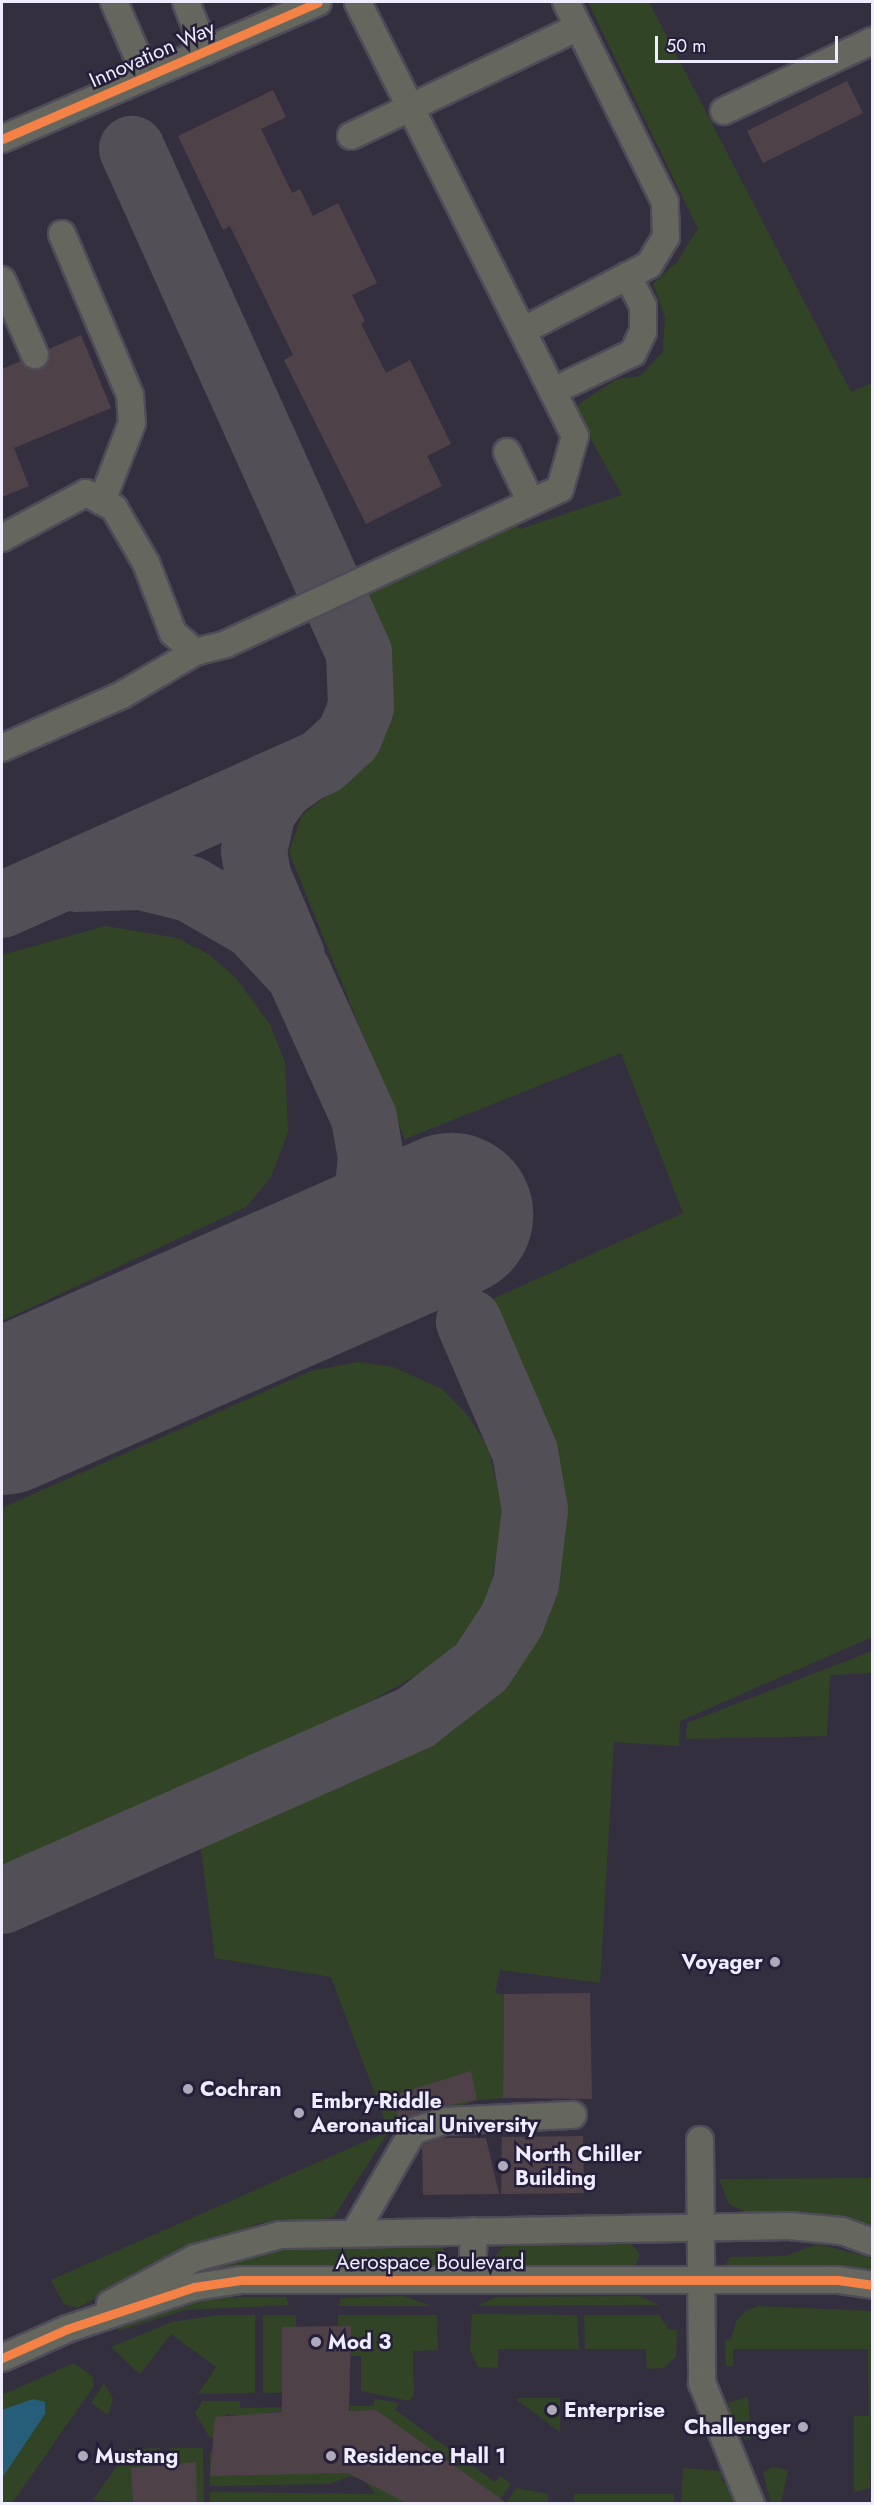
<!DOCTYPE html>
<html>
<head>
<meta charset="utf-8">
<style>
	body { margin:0 }
	#map { position:relative; width:874px; height:2505px; overflow:hidden; background:#342f3f; font-family:Jost,sans-serif }
	div>[style] { position:absolute }
	.green>* { inset:0; background:#314526 }
	.water>* { inset:0; background:#265d79 }
	.taxiway>* { height:66px; margin:-33px; padding:0 33px; transform-origin:33px; border-radius:33px; background:#524f57 }
	.runway>* { height:164px; margin:-82px; padding:0 82px; transform-origin:82px; border-radius:82px; background:#524f57 }
	.building>* { inset:0; background:#4e4248 }
	.roads { filter:drop-shadow(2px 0 #4f4b58) drop-shadow(-2px 0 #4f4b58) drop-shadow(0 2px #4f4b58) drop-shadow(0 -2px #4f4b58) }
	.minor>* { height:26px; margin:-13px; padding:0 13px; transform-origin:13px; border-radius:13px; background:#65675e }
	.cycleway>* { height:9px; margin:-4.5px; padding:0 4.5px; transform-origin:4.5px; border-radius:4.5px; background:#f48246 }
	.dots>* { width:16px; height:16px; translate:-50% -50%; box-sizing:border-box; border:3px solid #261f3a; border-radius:50% }
	span { translate:-50% -50%; white-space:nowrap; text-align:center; line-height:1.15; -webkit-text-stroke:5px #261f3a; paint-order:stroke }
	.street-label { font-size:21px; color:#efecff }
	.poi-label { font-size:21px; color:#efecff; font-weight:700 }
	.right { translate:-100% -50%; text-align:right }
	.left { translate:0 -50%; text-align:left }
	.frame { position:absolute; inset:0; border:3px solid #efecff; pointer-events:none }
	.scale { position:absolute; left:655px; top:36px; width:183px; height:27px; box-sizing:border-box; border:3px solid #efecff; border-top:0; padding-left:8px; font-size:18px; line-height:21px; white-space:nowrap; color:#efecff; -webkit-text-stroke:4px #261f3a; paint-order:stroke }
</style>
</head>
<body>
<div id="map">
	<div class="green">
		<i style="clip-path:polygon(588px 2px,649px 2px,851px 392px,872px 383px,872px 1637px,680px 1721px,679px 1746px,614px 1742px,600px 1983px,500px 1970px,495px 1993px,504px 1994px,503px 2098px,477px 2100px,389px 2131px,333px 2218px,261px 2223px,181px 2250px,78px 2308px,64px 2304px,51px 2280px,389px 2131px,331px 1977px,215px 1958px,200px 1841px,260px 1823px,407px 1756px,504px 1685px,548px 1605px,559px 1522px,551px 1432px,486px 1302px,683px 1213px,621px 1053px,405px 1139px,289px 852px,302px 815px,371px 760px,387px 724px,388px 673px,361px 596px,516px 525px,520px 529px,622px 495px,577px 414px,579px 404px,617px 379px,640px 376px,663px 352px,665px 317px,653px 284px,677px 262px,698px 229px)"></i>
		<i style="clip-path:polygon(105px 926px,177px 938px,210px 955px,237px 979px,270px 1025px,285px 1062px,288px 1132px,271px 1177px,246px 1207px,2px 1321px,2px 955px)"></i>
		<i style="clip-path:polygon(358px 1362px,393px 1367px,442px 1389px,469px 1417px,488px 1448px,501px 1502px,501px 1537px,488px 1596px,468px 1631px,439px 1662px,291px 1747px,2px 1877px,2px 1508px,311px 1371px)"></i>
		<i style="clip-path:polygon(872px 1651px,872px 1673px,830px 1675px,827px 1736px,686px 1739px,687px 1723px)"></i>
		<i style="clip-path:polygon(872px 2178px,872px 2227px,825px 2214px,748px 2213px,729px 2204px,719px 2179px)"></i>
		<i style="clip-path:polygon(632px 2244px,640px 2255px,634px 2268px,501px 2268px,495px 2257px,504px 2246px)"></i>
		<i style="clip-path:polygon(818px 2244px,872px 2258px,872px 2273px,731px 2271px,726px 2265px,730px 2257px,786px 2256px)"></i>
		<i style="clip-path:polygon(442px 2246px,449px 2262px,440px 2270px,206px 2273px,228px 2260px,297px 2247px)"></i>
		<i style="clip-path:polygon(403px 2296px,432px 2306px,338px 2306px,341px 2298px)"></i>
		<i style="clip-path:polygon(640px 2296px,659px 2305px,477px 2306px,496px 2297px)"></i>
		<i style="clip-path:polygon(286px 2297px,289px 2305px,185px 2310px,118px 2331px,120px 2325px,203px 2298px)"></i>
		<i style="clip-path:polygon(759px 2306px,872px 2311px,870px 2488px,854px 2492px,854px 2416px,869px 2416px,868px 2349px,733px 2349px,733px 2366px,726px 2366px,725px 2340px,731px 2339px,736px 2321px,746px 2311px)"></i>
		<i style="clip-path:polygon(472px 2314px,577px 2315px,579px 2349px,498px 2349px,498px 2368px,478px 2367px,470px 2350px)"></i>
		<i style="clip-path:polygon(220px 2315px,255px 2315px,255px 2393px,198px 2394px,216px 2367px,171px 2334px,140px 2374px,111px 2347px,172px 2322px)"></i>
		<i style="clip-path:polygon(263px 2315px,296px 2315px,296px 2327px,283px 2327px,282px 2380px,350px 2379px,350px 2391px,263px 2393px)"></i>
		<i style="clip-path:polygon(338px 2315px,437px 2315px,438px 2350px,413px 2351px,414px 2395px,409px 2401px,361px 2391px,361px 2356px,351px 2356px,351px 2326px,338px 2326px)"></i>
		<i style="clip-path:polygon(584px 2315px,659px 2315px,669px 2330px,677px 2330px,676px 2357px,664px 2368px,647px 2369px,646px 2349px,585px 2349px)"></i>
		<i style="clip-path:polygon(74px 2363px,93px 2377px,94px 2386px,12px 2503px,2px 2503px,2px 2395px)"></i>
		<i style="clip-path:polygon(104px 2383px,113px 2399px,108px 2415px,91px 2403px)"></i>
		<i style="clip-path:polygon(748px 2397px,751px 2438px,746px 2440px,732px 2426px,728px 2403px)"></i>
		<i style="clip-path:polygon(560px 2398px,560px 2432px,516px 2399px,518px 2398px)"></i>
		<i style="clip-path:polygon(374px 2399px,399px 2403px,395px 2410px,495px 2482px,500px 2476px,511px 2484px,501px 2498px,487px 2493px,376px 2410px,350px 2411px,350px 2406px,374px 2406px)"></i>
		<i style="clip-path:polygon(203px 2401px,240px 2401px,240px 2408px,330px 2406px,264px 2413px,264px 2417px,226px 2414px,216px 2438px,210px 2438px,195px 2413px)"></i>
		<i style="clip-path:polygon(160px 2448px,157px 2467px,131px 2468px,133px 2503px,93px 2500px,129px 2449px)"></i>
		<i style="clip-path:polygon(169px 2448px,203px 2448px,204px 2503px,197px 2503px,196px 2476px,174px 2477px)"></i>
		<i style="clip-path:polygon(210px 2452px,227px 2452px,227px 2476px,340px 2469px,371px 2483px,408px 2503px,210px 2503px,210px 2492px,376px 2494px,364px 2480px,351px 2476px,329px 2484px,210px 2486px)"></i>
		<i style="clip-path:polygon(773px 2467px,788px 2470px,781px 2503px,771px 2503px,763px 2472px)"></i>
		<i style="clip-path:polygon(683px 2468px,722px 2471px,722px 2482px,730px 2480px,739px 2504px,681px 2504px)"></i>
		<i style="clip-path:polygon(516px 2488px,548px 2494px,548px 2503px,506px 2504px)"></i>
		<i style="clip-path:polygon(574px 2494px,674px 2494px,674px 2503px,574px 2503px)"></i>
	</div>
	<div class="water">
		<i style="clip-path:polygon(33px 2399px,45px 2402px,45px 2414px,2px 2478px,2px 2410px)"></i>
	</div>
	<div class="taxiway">
		<i style="left:75px;top:879px;width:66px;rotate:-1.7deg"></i>
		<i style="left:141px;top:877px;width:50px;rotate:13.8deg"></i>
		<i style="left:190px;top:889px;width:74px;rotate:30deg"></i>
		<i style="left:254px;top:926px;width:66px;rotate:46.8deg"></i>
		<i style="left:299px;top:974px;width:158px;rotate:65.7deg"></i>
		<i style="left:364px;top:1118px;width:41px;rotate:80.1deg"></i>
		<i style="left:371px;top:1158px;width:30px;rotate:96deg"></i>
		<i style="left:368px;top:1188px;width:38px;rotate:112deg"></i>
		<i style="left:354px;top:1223px;width:45px;rotate:122.3deg"></i>
		<i style="left:330px;top:1261px;width:29px;rotate:145deg"></i>
		<i style="left:2px;top:905px;width:350px;rotate:-24.1deg"></i>
		<i style="left:322px;top:762px;width:37px;rotate:-43deg"></i>
		<i style="left:349px;top:737px;width:32px;rotate:-68deg"></i>
		<i style="left:361px;top:707px;width:54px;rotate:-92.1deg"></i>
		<i style="left:359px;top:653px;width:553px;rotate:-114.25deg"></i>
		<i style="left:292px;top:956px;width:87px;rotate:-113deg"></i>
		<i style="left:258px;top:876px;width:25px;rotate:-99deg"></i>
		<i style="left:254px;top:851px;width:41px;rotate:-77.3deg"></i>
		<i style="left:263px;top:811px;width:31px;rotate:-53deg"></i>
		<i style="left:282px;top:786px;width:24px;rotate:-35deg"></i>
		<i style="left:2px;top:1901px;width:452px;rotate:-23.9deg"></i>
		<i style="left:415px;top:1718px;width:83px;rotate:-37.7deg"></i>
		<i style="left:481px;top:1667px;width:56px;rotate:-56.6deg"></i>
		<i style="left:512px;top:1620px;width:39px;rotate:-69deg"></i>
		<i style="left:526px;top:1584px;width:75px;rotate:-83.1deg"></i>
		<i style="left:535px;top:1510px;width:59px;rotate:-99.8deg"></i>
		<i style="left:525px;top:1452px;width:142px;rotate:-113.3deg"></i>
	</div>
	<div class="runway">
		<i style="left:2px;top:1413px;width:491px;rotate:-23.8deg"></i>
	</div>
	<div class="building">
		<i style="clip-path:polygon(847px 81px,863px 113px,763px 163px,747px 131px)"></i>
		<i style="clip-path:polygon(273px 90px,286px 117px,261px 129px,292px 193px,300px 189px,313px 216px,338px 203px,377px 283px,352px 295px,365px 321px,361px 324px,386px 373px,410px 360px,451px 444px,427px 456px,442px 486px,366px 524px,284px 360px,293px 355px,230px 226px,223px 230px,178px 136px)"></i>
		<i style="clip-path:polygon(81px 335px,111px 408px,14px 448px,29px 486px,2px 497px,2px 369px,21px 361px,40px 369px,47px 363px,49px 349px)"></i>
		<i style="clip-path:polygon(590px 1993px,592px 2099px,503px 2098px,504px 1994px)"></i>
		<i style="clip-path:polygon(471px 2071px,477px 2100px,439px 2107px,400px 2123px,391px 2096px)"></i>
		<i style="clip-path:polygon(583px 2136px,584px 2193px,501px 2194px,502px 2137px)"></i>
		<i style="clip-path:polygon(439px 2138px,486px 2138px,499px 2194px,423px 2195px,422px 2145px)"></i>
		<i style="clip-path:polygon(351px 2326px,349px 2411px,376px 2410px,508px 2504px,408px 2504px,348px 2473px,210px 2476px,215px 2417px,282px 2412px,282px 2327px)"></i>
		<i style="clip-path:polygon(196px 2462px,197px 2504px,133px 2504px,131px 2468px)"></i>
	</div>
	<div class="roads">
		<div class="minor">
			<i style="left:114px;top:2px;width:81px;rotate:66.6deg"></i>
			<i style="left:186px;top:2px;width:53px;rotate:68.8deg"></i>
			<i style="left:724px;top:111px;width:164px;rotate:-25.3deg"></i>
			<i style="left:351px;top:136px;width:252px;rotate:-25.6deg"></i>
			<i style="left:2px;top:139px;width:344px;rotate:-23.4deg"></i>
			<i style="left:62px;top:234px;width:175px;rotate:67.1deg"></i>
			<i style="left:130px;top:395px;width:28px;rotate:86deg"></i>
			<i style="left:132px;top:423px;width:84px;rotate:111deg"></i>
			<i style="left:2px;top:280px;width:82px;rotate:66.3deg"></i>
			<i style="left:524px;top:330px;width:141px;rotate:-27.5deg"></i>
			<i style="left:649px;top:265px;width:33px;rotate:-59deg"></i>
			<i style="left:666px;top:237px;width:35px;rotate:-92deg"></i>
			<i style="left:665px;top:202px;width:223px;rotate:-116.3deg"></i>
			<i style="left:555px;top:390px;width:86px;rotate:-25.4deg"></i>
			<i style="left:633px;top:353px;width:23px;rotate:-65deg"></i>
			<i style="left:643px;top:332px;width:26px;rotate:-90deg"></i>
			<i style="left:643px;top:306px;width:34px;rotate:-117deg"></i>
			<i style="left:507px;top:452px;width:55px;rotate:64.4deg"></i>
			<i style="left:2px;top:538px;width:95px;rotate:-28.2deg"></i>
			<i style="left:86px;top:493px;width:32px;rotate:28deg"></i>
			<i style="left:114px;top:508px;width:64px;rotate:59.8deg"></i>
			<i style="left:146px;top:563px;width:75px;rotate:68.9deg"></i>
			<i style="left:173px;top:633px;width:29px;rotate:41deg"></i>
			<i style="left:195px;top:652px;width:32px;rotate:-14deg"></i>
			<i style="left:226px;top:644px;width:368px;rotate:-24.9deg"></i>
			<i style="left:560px;top:489px;width:55px;rotate:-74.2deg"></i>
			<i style="left:575px;top:436px;width:485px;rotate:-116.6deg"></i>
			<i style="left:2px;top:748px;width:131px;rotate:-23.8deg"></i>
			<i style="left:122px;top:695px;width:85px;rotate:-30.5deg"></i>
			<i style="left:700px;top:2140px;width:243px;rotate:89.5deg"></i>
			<i style="left:702px;top:2383px;width:131px;rotate:68deg"></i>
			<i style="left:355px;top:2232px;width:116px;rotate:-60.1deg"></i>
			<i style="left:413px;top:2131px;width:33px;rotate:-18deg"></i>
			<i style="left:444px;top:2121px;width:129px;rotate:-2.7deg"></i>
			<i style="left:472px;top:2280px;width:49px;rotate:-87.7deg"></i>
			<i style="left:110px;top:2304px;width:97px;rotate:-28.4deg"></i>
			<i style="left:195px;top:2258px;width:88px;rotate:-15.1deg"></i>
			<i style="left:280px;top:2235px;width:509px;rotate:-1.01deg"></i>
			<i style="left:789px;top:2226px;width:53px;rotate:5.4deg"></i>
			<i style="left:842px;top:2231px;width:32px;rotate:20deg"></i>
			<i style="left:2px;top:2358px;width:71px;rotate:-24deg"></i>
			<i style="left:67px;top:2329px;width:134px;rotate:-18.3deg"></i>
			<i style="left:194px;top:2287px;width:48px;rotate:-8.5deg"></i>
			<i style="left:241px;top:2280px;width:597px"></i>
			<i style="left:838px;top:2280px;width:34px;rotate:8deg"></i>
		</div>
	</div>
	<div class="cycleway">
		<i style="left:2px;top:139px;width:344px;rotate:-23.4deg"></i>
		<i style="left:2px;top:2358px;width:71px;rotate:-24deg"></i>
		<i style="left:67px;top:2329px;width:134px;rotate:-18.3deg"></i>
		<i style="left:194px;top:2287px;width:48px;rotate:-8.5deg"></i>
		<i style="left:241px;top:2280px;width:597px"></i>
		<i style="left:838px;top:2280px;width:34px;rotate:8deg"></i>
	</div>
	<div class="dots">
		<i style="left:775px;top:1962px;background:#aeaabc"></i>
		<i style="left:188px;top:2089px;background:#aeaabc"></i>
		<i style="left:299px;top:2113px;background:#aeaabc"></i>
		<i style="left:503px;top:2166px;background:#aeaabc"></i>
		<i style="left:316px;top:2342px;background:#aeaabc"></i>
		<i style="left:552px;top:2410px;background:#aeaabc"></i>
		<i style="left:803px;top:2427px;background:#aeaabc"></i>
		<i style="left:83px;top:2456px;background:#aeaabc"></i>
		<i style="left:331px;top:2456px;background:#aeaabc"></i>
	</div>
	<div class="street-label">
		<span style="left:152px;top:54px;rotate:-24deg">Innovation Way</span>
		<span style="left:430px;top:2262px">Aerospace Boulevard</span>
	</div>
	<div class="poi-label">
		<span class="right" style="left:763px;top:1962px">Voyager</span>
		<span class="left" style="left:200px;top:2089px">Cochran</span>
		<span class="left" style="left:311px;top:2113px">Embry-Riddle<br>Aeronautical University</span>
		<span class="left" style="left:515px;top:2166px">North Chiller<br>Building</span>
		<span class="left" style="left:328px;top:2342px">Mod 3</span>
		<span class="left" style="left:564px;top:2410px">Enterprise</span>
		<span class="right" style="left:791px;top:2427px">Challenger</span>
		<span class="left" style="left:95px;top:2456px">Mustang</span>
		<span class="left" style="left:343px;top:2456px">Residence Hall 1</span>
	</div>
	<div class="frame"></div>
	<div class="scale">50 m</div>
</div>
</body>
</html>
